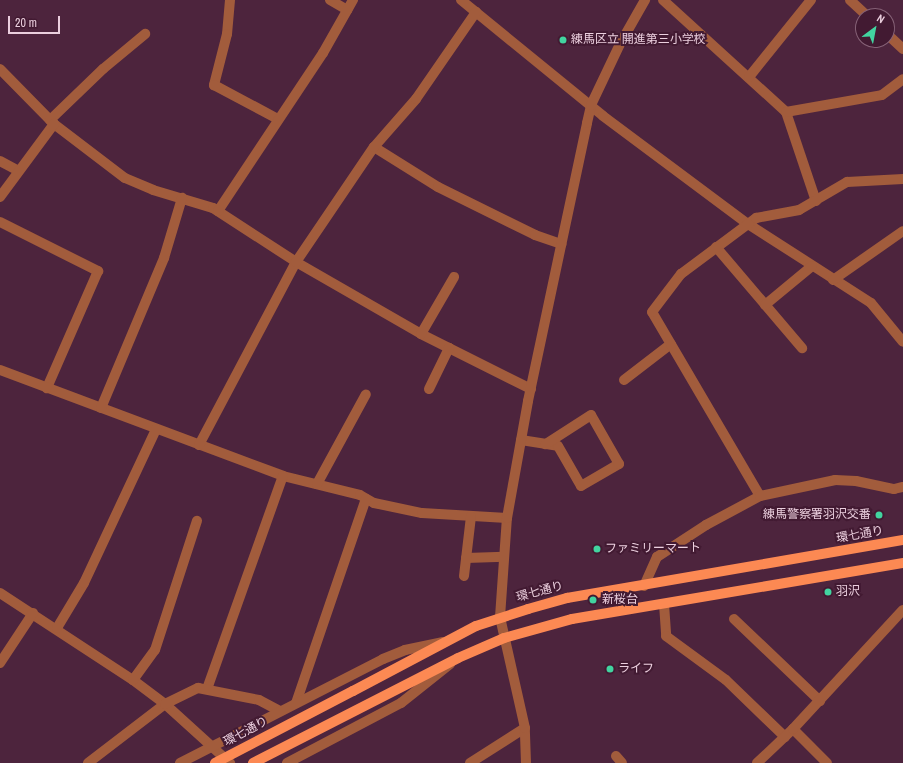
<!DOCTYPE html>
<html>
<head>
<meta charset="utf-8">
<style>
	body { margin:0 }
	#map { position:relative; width:903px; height:763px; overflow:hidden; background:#4d243d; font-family:"Archivo Narrow","Noto Sans JP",sans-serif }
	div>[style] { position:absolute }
	.minor>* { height:10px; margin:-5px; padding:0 5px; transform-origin:5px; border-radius:5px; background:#a25c3c }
	.major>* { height:10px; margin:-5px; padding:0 5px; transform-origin:5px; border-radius:5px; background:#fc8953 }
	.major-bridge>* { height:10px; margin:-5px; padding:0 5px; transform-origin:5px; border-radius:5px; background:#fc8953 }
	.dots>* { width:11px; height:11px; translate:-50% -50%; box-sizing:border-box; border:2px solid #421a32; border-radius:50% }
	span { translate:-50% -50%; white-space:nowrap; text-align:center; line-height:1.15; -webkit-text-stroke:4px #421a32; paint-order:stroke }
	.poi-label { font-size:12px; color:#ebcfde }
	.left { translate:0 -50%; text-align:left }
	.right { translate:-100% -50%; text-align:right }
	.street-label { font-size:12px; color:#ebcfde }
	.north { position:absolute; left:855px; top:8px; width:40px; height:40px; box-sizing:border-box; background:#421a32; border:1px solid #866277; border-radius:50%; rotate:32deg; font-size:11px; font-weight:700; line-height:16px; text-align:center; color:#ebcfde }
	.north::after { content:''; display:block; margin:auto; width:14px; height:18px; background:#42d4a0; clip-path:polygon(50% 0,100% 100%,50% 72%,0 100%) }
	.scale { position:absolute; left:8px; top:16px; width:52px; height:18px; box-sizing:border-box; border:2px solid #ebcfde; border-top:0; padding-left:5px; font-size:12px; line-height:14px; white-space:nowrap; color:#ebcfde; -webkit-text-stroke:3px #421a32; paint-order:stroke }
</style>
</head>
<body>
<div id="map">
	<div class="minor">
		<i style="left:230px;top:0;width:34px;rotate:95deg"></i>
		<i style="left:227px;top:34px;width:53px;rotate:104.3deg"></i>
		<i style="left:214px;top:85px;width:72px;rotate:28deg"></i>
		<i style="left:330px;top:0;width:20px;rotate:30deg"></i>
		<i style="left:461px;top:0;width:183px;rotate:39.2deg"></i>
		<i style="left:603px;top:116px;width:181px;rotate:36.7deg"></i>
		<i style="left:748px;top:224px;width:146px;rotate:32.7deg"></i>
		<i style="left:871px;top:303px;width:50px;rotate:50.6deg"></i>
		<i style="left:663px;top:0;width:166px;rotate:42.3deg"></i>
		<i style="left:786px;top:112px;width:94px;rotate:71.4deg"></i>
		<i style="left:850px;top:0;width:23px;rotate:43deg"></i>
		<i style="left:887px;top:34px;width:22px;rotate:43deg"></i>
		<i style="left:0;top:69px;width:77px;rotate:45.5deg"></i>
		<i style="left:54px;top:124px;width:89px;rotate:37.3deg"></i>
		<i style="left:125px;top:178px;width:30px;rotate:23deg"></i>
		<i style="left:153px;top:190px;width:63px;rotate:16.7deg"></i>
		<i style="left:213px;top:208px;width:99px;rotate:33deg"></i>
		<i style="left:296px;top:262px;width:144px;rotate:29.9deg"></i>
		<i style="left:421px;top:334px;width:123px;rotate:26.6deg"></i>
		<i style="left:749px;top:77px;width:99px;rotate:-51.2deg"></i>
		<i style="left:786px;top:112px;width:97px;rotate:-10deg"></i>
		<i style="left:882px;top:95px;width:26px;rotate:-37deg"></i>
		<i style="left:50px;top:120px;width:74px;rotate:-43.9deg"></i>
		<i style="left:103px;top:69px;width:55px;rotate:-39.8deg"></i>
		<i style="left:374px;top:147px;width:75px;rotate:32deg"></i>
		<i style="left:438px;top:187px;width:108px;rotate:26.3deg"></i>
		<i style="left:535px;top:235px;width:28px;rotate:19deg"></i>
		<i style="left:0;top:161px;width:21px;rotate:28deg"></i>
		<i style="left:0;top:197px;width:91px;rotate:-53.5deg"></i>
		<i style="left:218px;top:211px;width:190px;rotate:-56.4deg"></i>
		<i style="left:323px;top:53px;width:61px;rotate:-60.5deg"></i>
		<i style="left:0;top:222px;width:110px;rotate:26.6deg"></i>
		<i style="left:98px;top:271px;width:128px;rotate:113.6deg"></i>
		<i style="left:716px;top:247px;width:133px;rotate:49.6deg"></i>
		<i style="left:833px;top:280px;width:85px;rotate:-35deg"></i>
		<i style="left:765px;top:305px;width:61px;rotate:-39.7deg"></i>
		<i style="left:421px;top:334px;width:66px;rotate:-59.9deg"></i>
		<i style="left:0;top:370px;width:302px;rotate:20.5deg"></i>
		<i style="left:283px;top:476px;width:79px;rotate:13.9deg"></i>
		<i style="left:360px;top:495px;width:16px;rotate:30deg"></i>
		<i style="left:374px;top:503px;width:49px;rotate:11.8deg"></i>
		<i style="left:422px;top:513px;width:85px;rotate:3.4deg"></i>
		<i style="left:624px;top:380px;width:59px;rotate:-37.5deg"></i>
		<i style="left:429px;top:389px;width:46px;rotate:-64deg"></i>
		<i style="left:101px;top:408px;width:163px;rotate:-67.2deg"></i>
		<i style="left:164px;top:258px;width:63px;rotate:-73.3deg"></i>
		<i style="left:521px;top:440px;width:37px;rotate:9deg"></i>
		<i style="left:558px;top:446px;width:46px;rotate:60.1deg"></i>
		<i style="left:581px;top:486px;width:44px;rotate:-30.1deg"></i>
		<i style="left:619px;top:464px;width:56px;rotate:-119.7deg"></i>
		<i style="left:591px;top:415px;width:54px;rotate:147.2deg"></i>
		<i style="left:199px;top:445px;width:207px;rotate:-62.1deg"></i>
		<i style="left:296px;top:262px;width:139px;rotate:-55.9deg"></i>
		<i style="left:374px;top:147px;width:64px;rotate:-48.8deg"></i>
		<i style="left:416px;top:99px;width:106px;rotate:-55.4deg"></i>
		<i style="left:317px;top:484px;width:102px;rotate:-61.4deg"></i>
		<i style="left:760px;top:496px;width:213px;rotate:-120.4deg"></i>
		<i style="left:652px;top:312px;width:48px;rotate:-52.7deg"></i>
		<i style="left:681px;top:274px;width:94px;rotate:-36.7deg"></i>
		<i style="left:756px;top:218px;width:44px;rotate:-10.5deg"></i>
		<i style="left:799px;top:210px;width:56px;rotate:-30.3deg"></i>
		<i style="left:847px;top:182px;width:56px;rotate:-3.1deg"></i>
		<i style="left:466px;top:558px;width:38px;rotate:-2deg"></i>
		<i style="left:464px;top:576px;width:60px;rotate:-83.3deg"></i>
		<i style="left:644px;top:586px;width:32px;rotate:-66deg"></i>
		<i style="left:657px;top:557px;width:59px;rotate:-33.1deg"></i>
		<i style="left:706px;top:525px;width:61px;rotate:-28.2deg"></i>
		<i style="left:760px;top:496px;width:77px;rotate:-12deg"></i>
		<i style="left:835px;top:480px;width:21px;rotate:3deg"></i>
		<i style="left:856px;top:481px;width:39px;rotate:12deg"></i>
		<i style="left:894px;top:489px;width:9px;rotate:-13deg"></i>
		<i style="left:0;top:593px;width:159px;rotate:33.2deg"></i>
		<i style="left:133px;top:680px;width:40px;rotate:37deg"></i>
		<i style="left:165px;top:704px;width:88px;rotate:42.2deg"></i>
		<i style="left:664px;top:604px;width:32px;rotate:86deg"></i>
		<i style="left:666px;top:636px;width:74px;rotate:36.3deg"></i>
		<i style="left:726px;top:680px;width:82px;rotate:44deg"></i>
		<i style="left:734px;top:619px;width:119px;rotate:43.6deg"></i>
		<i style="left:57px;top:628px;width:52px;rotate:-59deg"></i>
		<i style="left:84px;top:583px;width:170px;rotate:-64.9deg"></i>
		<i style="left:0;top:663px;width:60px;rotate:-56.6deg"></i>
		<i style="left:133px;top:680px;width:37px;rotate:-54deg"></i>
		<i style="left:155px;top:650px;width:136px;rotate:-72deg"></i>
		<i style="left:207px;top:689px;width:226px;rotate:-70.4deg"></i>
		<i style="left:296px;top:703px;width:216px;rotate:-71.1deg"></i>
		<i style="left:793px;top:729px;width:48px;rotate:45deg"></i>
		<i style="left:616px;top:756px;width:9px;rotate:49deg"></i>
		<i style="left:88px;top:763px;width:97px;rotate:-37.5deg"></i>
		<i style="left:165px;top:704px;width:37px;rotate:-26deg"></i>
		<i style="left:198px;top:688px;width:62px;rotate:11.1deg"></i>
		<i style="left:259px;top:700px;width:24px;rotate:28deg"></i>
		<i style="left:180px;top:763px;width:228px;rotate:-27.1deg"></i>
		<i style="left:383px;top:659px;width:24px;rotate:-22deg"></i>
		<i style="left:405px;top:650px;width:38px;rotate:-12deg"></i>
		<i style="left:287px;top:763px;width:129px;rotate:-27.8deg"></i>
		<i style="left:401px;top:703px;width:63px;rotate:-38.5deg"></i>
		<i style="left:470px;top:763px;width:65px;rotate:-32.5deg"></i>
		<i style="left:526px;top:763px;width:35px;rotate:-92deg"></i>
		<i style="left:525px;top:728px;width:114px;rotate:-102.7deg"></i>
		<i style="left:500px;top:617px;width:99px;rotate:-86deg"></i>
		<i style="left:507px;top:518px;width:119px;rotate:-79.8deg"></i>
		<i style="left:528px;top:401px;width:284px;rotate:-78deg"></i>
		<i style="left:587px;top:123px;width:18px;rotate:-77deg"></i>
		<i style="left:591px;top:105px;width:68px;rotate:-64.6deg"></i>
		<i style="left:620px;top:44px;width:51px;rotate:-60.4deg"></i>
		<i style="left:757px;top:763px;width:50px;rotate:-43.4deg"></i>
		<i style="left:793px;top:729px;width:162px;rotate:-47.3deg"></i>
	</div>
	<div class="major">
		<i style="left:353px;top:691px;width:139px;rotate:-27.9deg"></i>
		<i style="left:476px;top:626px;width:55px;rotate:-18.1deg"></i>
		<i style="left:528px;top:609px;width:41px;rotate:-15.8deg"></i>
		<i style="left:567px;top:598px;width:341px;rotate:-9.8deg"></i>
		<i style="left:253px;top:763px;width:230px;rotate:-27.1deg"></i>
		<i style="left:458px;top:658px;width:50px;rotate:-23.5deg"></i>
		<i style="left:504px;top:638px;width:71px;rotate:-15.6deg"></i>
		<i style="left:572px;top:619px;width:336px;rotate:-9.6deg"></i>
	</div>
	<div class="major-bridge">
		<i style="left:215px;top:763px;width:156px;rotate:-27.6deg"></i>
	</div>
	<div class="dots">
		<i style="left:563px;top:40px;background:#42d4a0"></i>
		<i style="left:879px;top:515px;background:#42d4a0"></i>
		<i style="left:597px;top:549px;background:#42d4a0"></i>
		<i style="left:828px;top:592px;background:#42d4a0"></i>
		<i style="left:593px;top:600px;background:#42d4a0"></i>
		<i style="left:610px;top:669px;background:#42d4a0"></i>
	</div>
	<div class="poi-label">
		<span class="left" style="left:571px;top:40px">練馬区立 開進第三小学校</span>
		<span class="right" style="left:871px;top:515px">練馬警察署羽沢交番</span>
		<span class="left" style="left:605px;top:549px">ファミリーマート</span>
		<span class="left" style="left:836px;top:592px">羽沢</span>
		<span class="left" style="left:602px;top:600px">新桜台</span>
		<span class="left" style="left:618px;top:669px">ライフ</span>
	</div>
	<div class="street-label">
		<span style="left:860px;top:535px;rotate:-10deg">環七通り</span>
		<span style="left:540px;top:592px;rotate:-15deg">環七通り</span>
		<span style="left:246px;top:732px;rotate:-28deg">環七通り</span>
	</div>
	<div class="north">N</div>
	<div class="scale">20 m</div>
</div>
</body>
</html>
